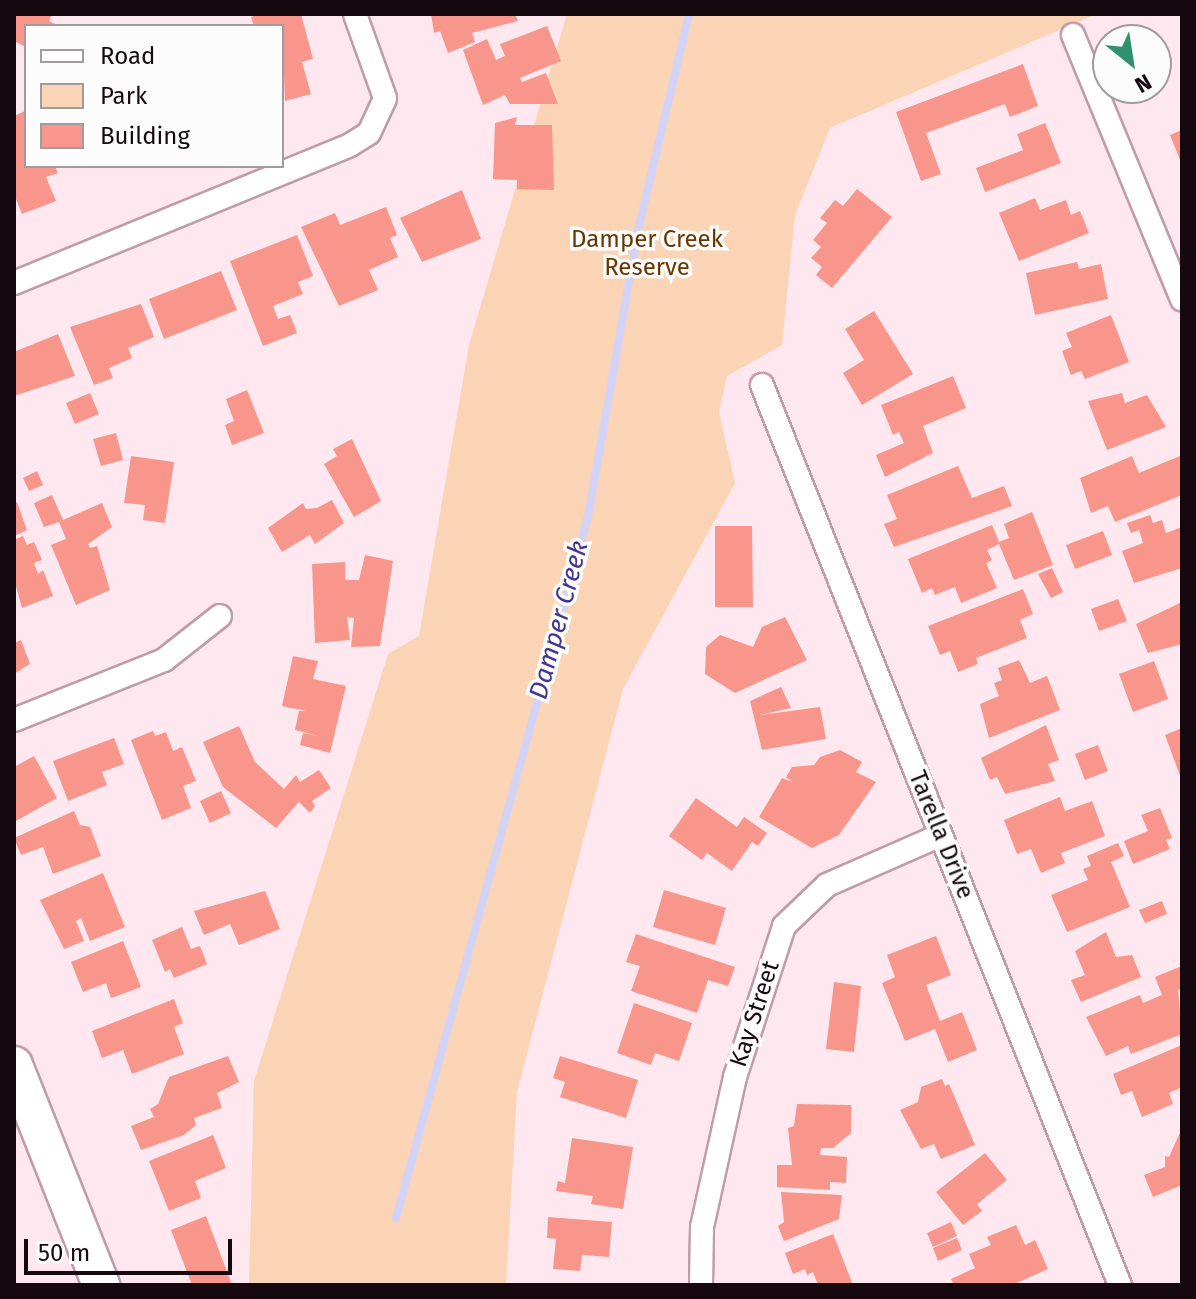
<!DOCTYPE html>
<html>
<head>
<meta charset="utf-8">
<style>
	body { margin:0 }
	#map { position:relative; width:1196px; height:1299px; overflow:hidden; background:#ffe7f0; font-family:"Fira Sans",sans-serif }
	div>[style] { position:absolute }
	.green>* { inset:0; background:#fad4b5 }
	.stream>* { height:8px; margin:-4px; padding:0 4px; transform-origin:4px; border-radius:4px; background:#d2d3f6 }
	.building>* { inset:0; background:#f8968b }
	.roads { filter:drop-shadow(2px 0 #c09cab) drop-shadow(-2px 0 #c09cab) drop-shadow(0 2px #c09cab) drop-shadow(0 -2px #c09cab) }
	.minor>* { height:22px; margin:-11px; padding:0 11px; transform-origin:11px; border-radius:11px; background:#fff }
	.primary>* { height:36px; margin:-18px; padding:0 18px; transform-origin:18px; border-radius:18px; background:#fff }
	span { translate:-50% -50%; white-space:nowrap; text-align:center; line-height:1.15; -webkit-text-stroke:7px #fcfcfc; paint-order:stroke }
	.park-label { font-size:24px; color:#673700 }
	.street-label { font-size:24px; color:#15090f }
	.water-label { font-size:26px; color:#423595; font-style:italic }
	.frame { position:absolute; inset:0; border:16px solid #15090f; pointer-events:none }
	.legend { position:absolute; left:24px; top:24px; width:260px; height:144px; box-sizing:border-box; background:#fcfcfc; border:2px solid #a09b9d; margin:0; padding:10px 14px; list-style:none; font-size:24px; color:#15090f }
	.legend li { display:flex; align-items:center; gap:16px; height:40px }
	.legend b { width:40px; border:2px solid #a09b9d }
	.north { position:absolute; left:1092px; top:24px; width:80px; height:80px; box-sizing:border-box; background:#fcfcfc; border:2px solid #a09b9d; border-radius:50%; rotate:150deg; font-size:22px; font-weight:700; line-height:32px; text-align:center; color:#15090f }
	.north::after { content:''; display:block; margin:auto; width:28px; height:36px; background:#30926d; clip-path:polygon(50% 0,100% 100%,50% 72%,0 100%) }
	.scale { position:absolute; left:24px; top:1239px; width:208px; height:36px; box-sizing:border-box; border:4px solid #15090f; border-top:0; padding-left:10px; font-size:24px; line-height:28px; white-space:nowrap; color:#15090f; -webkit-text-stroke:6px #fcfcfc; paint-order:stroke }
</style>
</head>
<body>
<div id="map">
	<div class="green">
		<i style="clip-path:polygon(567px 14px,1097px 14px,830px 128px,795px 215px,782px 345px,727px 376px,719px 412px,735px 483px,623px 689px,517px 1092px,506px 1285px,249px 1285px,254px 1081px,388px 654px,419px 636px,469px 345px)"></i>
	</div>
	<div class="stream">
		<i style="left:396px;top:1218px;width:728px;rotate:-74.7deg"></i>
		<i style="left:588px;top:516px;width:290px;rotate:-80.1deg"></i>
		<i style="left:638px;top:230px;width:222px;rotate:-76.7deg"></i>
	</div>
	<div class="building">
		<i style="clip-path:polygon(14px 14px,52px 14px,49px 21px,59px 26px,26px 26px,26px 47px,14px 41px)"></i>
		<i style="clip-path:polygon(261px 14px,301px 14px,313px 59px,302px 62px,311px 94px,285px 101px,282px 26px,254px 26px,251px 17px)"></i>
		<i style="clip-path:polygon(431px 14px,515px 14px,518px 21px,472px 33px,475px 42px,448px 53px,440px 31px,434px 33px)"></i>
		<i style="clip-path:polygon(547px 26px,561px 61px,520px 78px,522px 82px,546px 73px,558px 104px,510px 104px,505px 95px,483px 105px,463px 50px,487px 39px,496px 60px,505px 56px,500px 44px)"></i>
		<i style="clip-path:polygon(1023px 64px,1038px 106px,1010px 117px,1005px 104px,926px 133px,941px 174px,921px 181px,896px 112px)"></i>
		<i style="clip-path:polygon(25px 111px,26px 166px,55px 166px,58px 173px,46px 177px,56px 201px,22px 214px,14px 194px,14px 116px)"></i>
		<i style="clip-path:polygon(517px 117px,515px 125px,552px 125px,554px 190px,517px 189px,517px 180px,493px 179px,495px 123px)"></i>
		<i style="clip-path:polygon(1045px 123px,1061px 163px,985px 192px,976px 168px,1023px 150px,1017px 134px)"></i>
		<i style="clip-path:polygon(1182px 130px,1182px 165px,1170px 135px)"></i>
		<i style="clip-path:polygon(857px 189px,892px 217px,832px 288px,816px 275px,822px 267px,811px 258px,821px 247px,813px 240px,827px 223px,820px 218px,835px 200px,843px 206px)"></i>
		<i style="clip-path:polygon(462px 190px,481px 239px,422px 262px,400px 218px)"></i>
		<i style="clip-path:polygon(1035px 198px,1040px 210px,1066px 200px,1071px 215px,1080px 211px,1089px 233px,1019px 261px,999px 213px)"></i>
		<i style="clip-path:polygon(386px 207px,397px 235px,390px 238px,398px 257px,369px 270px,378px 290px,339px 306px,301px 227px,335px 213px,340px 225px)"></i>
		<i style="clip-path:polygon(297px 235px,313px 276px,298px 282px,303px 294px,273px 306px,278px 319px,290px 315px,297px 333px,263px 346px,230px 261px)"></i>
		<i style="clip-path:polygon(1077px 262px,1079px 269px,1101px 264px,1108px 299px,1035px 315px,1026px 273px)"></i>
		<i style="clip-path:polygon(221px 271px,237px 310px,164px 339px,149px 299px)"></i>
		<i style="clip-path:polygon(141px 304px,154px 337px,128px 348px,132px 358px,109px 368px,113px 378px,94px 385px,70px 327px)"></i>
		<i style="clip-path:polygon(874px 311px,913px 374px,862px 405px,843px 373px,864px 360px,845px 329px)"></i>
		<i style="clip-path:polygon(1111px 315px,1129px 362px,1085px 379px,1081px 371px,1071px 375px,1062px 351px,1072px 347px,1066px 333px)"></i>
		<i style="clip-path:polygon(58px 334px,75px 376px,14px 396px,14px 352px)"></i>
		<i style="clip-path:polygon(953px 376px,966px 408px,923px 426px,933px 453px,885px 477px,876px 455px,904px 443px,899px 432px,893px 435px,881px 405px)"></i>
		<i style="clip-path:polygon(247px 390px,264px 433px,232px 445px,225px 425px,234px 421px,226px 399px)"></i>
		<i style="clip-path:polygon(90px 393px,99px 414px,75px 424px,66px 403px)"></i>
		<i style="clip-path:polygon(1122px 393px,1125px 403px,1147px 395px,1166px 427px,1107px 450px,1088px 401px)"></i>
		<i style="clip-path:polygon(116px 433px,123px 460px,101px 466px,93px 439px)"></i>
		<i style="clip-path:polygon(352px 439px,381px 501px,354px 517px,324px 464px,337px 456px,333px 449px)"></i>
		<i style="clip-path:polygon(131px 456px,174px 462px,165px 523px,143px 520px,145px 505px,124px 503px)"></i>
		<i style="clip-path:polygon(1132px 456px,1139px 473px,1180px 456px,1182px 495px,1115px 522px,1108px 506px,1091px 513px,1080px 478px)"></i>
		<i style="clip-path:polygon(958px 466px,972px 498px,1004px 486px,1012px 506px,894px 547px,884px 524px,897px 519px,887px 495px)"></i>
		<i style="clip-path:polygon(37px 471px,43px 485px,29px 491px,23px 478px)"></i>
		<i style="clip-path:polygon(52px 495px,63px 520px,102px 503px,112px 527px,88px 544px,90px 548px,97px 546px,110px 590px,76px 605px,51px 545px,66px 539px,59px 522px,44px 527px,34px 503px)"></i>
		<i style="clip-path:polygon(332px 500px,344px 523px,315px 544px,310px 535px,282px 552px,268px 528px,303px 503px,306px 509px,317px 508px)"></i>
		<i style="clip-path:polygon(17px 502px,27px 530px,14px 536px,14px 503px)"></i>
		<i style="clip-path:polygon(1032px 512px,1053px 565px,1014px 580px,999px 544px,987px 550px,992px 560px,986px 563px,997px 588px,961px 603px,955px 587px,935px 595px,932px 588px,922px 593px,908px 559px,992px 525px,999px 542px,1009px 538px,1004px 524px)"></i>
		<i style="clip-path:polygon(1150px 515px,1153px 523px,1162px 520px,1166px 533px,1182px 527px,1182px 568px,1134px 583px,1122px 551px,1143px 543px,1139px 530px,1131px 533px,1127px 523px)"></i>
		<i style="clip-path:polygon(715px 526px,752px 526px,753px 607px,715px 607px)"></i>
		<i style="clip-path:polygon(1103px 531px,1112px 555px,1075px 569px,1066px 545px)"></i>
		<i style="clip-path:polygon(23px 536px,27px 545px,34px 542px,42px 560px,34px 563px,38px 574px,43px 570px,53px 596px,22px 608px,14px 579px,14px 540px)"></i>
		<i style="clip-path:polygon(365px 555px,393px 561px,380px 646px,351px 647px,354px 618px,347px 617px,350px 640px,315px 643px,312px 564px,345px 562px,345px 580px,359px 580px)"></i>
		<i style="clip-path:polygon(1052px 568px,1063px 592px,1051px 598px,1038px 574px)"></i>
		<i style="clip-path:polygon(1023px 589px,1033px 614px,1020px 620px,1027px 638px,976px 658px,978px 664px,958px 672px,950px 651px,940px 655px,928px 626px)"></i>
		<i style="clip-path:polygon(1118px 599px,1127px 621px,1099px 631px,1091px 609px)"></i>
		<i style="clip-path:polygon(1182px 602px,1182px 644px,1148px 653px,1136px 624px)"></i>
		<i style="clip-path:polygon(785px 617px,807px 660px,735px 693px,705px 674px,706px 647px,720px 635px,753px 647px,762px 627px)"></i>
		<i style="clip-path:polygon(21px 640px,30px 664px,14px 674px,14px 643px)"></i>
		<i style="clip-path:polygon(293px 656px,318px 661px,313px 679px,346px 686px,330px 753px,300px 745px,303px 733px,318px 736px,295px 730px,299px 711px,306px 711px,282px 706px)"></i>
		<i style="clip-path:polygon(1019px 660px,1030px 683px,1047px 676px,1060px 710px,989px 738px,980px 704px,999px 696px,994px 683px,1002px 680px,998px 668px)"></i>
		<i style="clip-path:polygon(1154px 661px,1168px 699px,1133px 712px,1119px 674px)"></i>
		<i style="clip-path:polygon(781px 687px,791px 708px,760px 715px,820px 707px,826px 739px,762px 750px,750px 701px)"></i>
		<i style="clip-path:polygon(1046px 725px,1059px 760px,1048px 764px,1055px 781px,1005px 794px,997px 777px,990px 780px,981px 758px)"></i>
		<i style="clip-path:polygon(239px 726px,255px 762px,284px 789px,296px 775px,300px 782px,319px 770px,331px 788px,312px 801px,315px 806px,310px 813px,299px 802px,276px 828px,223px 787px,203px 742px)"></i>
		<i style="clip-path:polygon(1182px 728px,1182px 781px,1165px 735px)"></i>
		<i style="clip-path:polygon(153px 731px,155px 736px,166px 732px,173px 751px,182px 747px,196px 781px,183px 786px,191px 808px,162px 820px,131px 740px)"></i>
		<i style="clip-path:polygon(114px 738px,124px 764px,102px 772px,107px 785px,68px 801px,53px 761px)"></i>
		<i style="clip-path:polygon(1098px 745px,1108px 771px,1085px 780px,1075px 754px)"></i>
		<i style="clip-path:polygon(840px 750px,862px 762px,856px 772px,876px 782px,839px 835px,812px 848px,759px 817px,782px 778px,793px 782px,786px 777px,792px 767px,814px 765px,820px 757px)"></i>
		<i style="clip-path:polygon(34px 756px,57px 798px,14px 822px,14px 767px)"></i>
		<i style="clip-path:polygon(221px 791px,231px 813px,210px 823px,200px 801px)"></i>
		<i style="clip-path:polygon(1060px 797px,1065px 811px,1092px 801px,1105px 836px,1061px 853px,1065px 863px,1041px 873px,1031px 849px,1017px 854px,1004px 820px)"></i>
		<i style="clip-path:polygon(696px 798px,737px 827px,744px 817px,767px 833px,758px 846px,752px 842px,732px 871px,707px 853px,702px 860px,669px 836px)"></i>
		<i style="clip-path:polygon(1160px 808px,1172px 838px,1166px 840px,1170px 849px,1133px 864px,1124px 841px,1148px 831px,1141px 815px)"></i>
		<i style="clip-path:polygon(74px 811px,80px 825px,90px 827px,101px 856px,53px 874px,43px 847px,21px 855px,14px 838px)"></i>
		<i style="clip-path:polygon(1118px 843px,1124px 856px,1111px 862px,1130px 907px,1067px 932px,1051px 895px,1088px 880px,1083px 869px,1091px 866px,1087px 856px)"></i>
		<i style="clip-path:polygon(103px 873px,125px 927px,90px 941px,81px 918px,76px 921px,84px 941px,64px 949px,40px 900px)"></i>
		<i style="clip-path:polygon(664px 890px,726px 908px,715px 945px,653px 927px)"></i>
		<i style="clip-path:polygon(265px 891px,280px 929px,239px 945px,230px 924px,204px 935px,194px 911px)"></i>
		<i style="clip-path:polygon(1162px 901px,1167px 914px,1145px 923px,1139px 910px)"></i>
		<i style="clip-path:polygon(182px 927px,191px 949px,200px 946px,207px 964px,174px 978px,170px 969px,165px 972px,152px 940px)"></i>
		<i style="clip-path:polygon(1106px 932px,1116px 957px,1132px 955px,1141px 977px,1081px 1002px,1071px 980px,1085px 975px,1075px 951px)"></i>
		<i style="clip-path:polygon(636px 934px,735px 967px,728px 986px,708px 980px,697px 1013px,631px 991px,640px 966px,626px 962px)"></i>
		<i style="clip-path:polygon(936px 936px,951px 975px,926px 985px,940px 1021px,962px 1012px,977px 1050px,948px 1062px,935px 1029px,905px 1041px,882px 983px,895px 977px,887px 955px)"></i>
		<i style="clip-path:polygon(123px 941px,141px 987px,111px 998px,106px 983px,83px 992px,71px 962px)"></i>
		<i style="clip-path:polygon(1182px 966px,1182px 988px,1178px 990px,1182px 1034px,1131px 1054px,1128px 1046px,1106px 1056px,1086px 1017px,1140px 995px,1143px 1003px,1162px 995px,1155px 977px)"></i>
		<i style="clip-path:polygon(834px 982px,861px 986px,854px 1052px,826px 1049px)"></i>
		<i style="clip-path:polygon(174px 999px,183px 1023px,174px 1027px,184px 1054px,132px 1074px,123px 1050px,102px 1058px,92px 1031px)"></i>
		<i style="clip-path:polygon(634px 1003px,692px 1023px,679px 1061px,655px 1053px,651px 1065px,617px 1053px)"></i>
		<i style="clip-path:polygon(1182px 1045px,1182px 1087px,1169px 1093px,1173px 1104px,1142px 1117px,1132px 1091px,1121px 1095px,1113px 1074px)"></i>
		<i style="clip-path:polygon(228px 1056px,239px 1082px,217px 1093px,222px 1108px,194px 1118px,196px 1125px,184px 1135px,141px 1150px,131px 1126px,154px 1117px,150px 1109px,158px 1104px,169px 1077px)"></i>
		<i style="clip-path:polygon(560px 1056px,638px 1080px,626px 1118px,560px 1097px,565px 1082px,553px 1078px)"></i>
		<i style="clip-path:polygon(942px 1079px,945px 1086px,949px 1084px,975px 1145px,941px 1159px,934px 1144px,921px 1149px,900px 1110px,918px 1102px,921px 1087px)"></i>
		<i style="clip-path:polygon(797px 1104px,851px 1105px,851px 1133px,833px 1148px,821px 1148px,820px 1155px,847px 1157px,846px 1183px,830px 1182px,830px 1190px,777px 1187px,777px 1165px,792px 1165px,788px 1128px,794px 1126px)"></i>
		<i style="clip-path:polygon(1182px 1128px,1182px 1185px,1153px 1197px,1144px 1175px,1165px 1167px,1165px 1156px,1169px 1157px)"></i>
		<i style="clip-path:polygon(213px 1135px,226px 1168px,195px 1181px,201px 1198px,169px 1211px,149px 1161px)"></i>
		<i style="clip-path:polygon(572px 1138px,633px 1147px,623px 1209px,591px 1204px,593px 1196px,556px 1191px,558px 1181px,565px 1183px)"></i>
		<i style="clip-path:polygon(985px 1153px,1007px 1180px,977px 1204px,982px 1211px,963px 1225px,936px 1192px)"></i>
		<i style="clip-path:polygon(781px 1192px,842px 1195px,839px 1219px,784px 1241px,778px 1226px,784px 1222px)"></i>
		<i style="clip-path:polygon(206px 1216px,232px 1285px,192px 1285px,171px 1230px)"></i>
		<i style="clip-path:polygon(548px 1217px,612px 1222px,609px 1257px,582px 1255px,580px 1271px,553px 1269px,556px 1239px,547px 1238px)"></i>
		<i style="clip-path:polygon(951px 1222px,957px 1236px,933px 1247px,927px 1233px)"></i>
		<i style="clip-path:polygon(1016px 1225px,1025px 1245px,1035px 1240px,1048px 1269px,1012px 1285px,954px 1285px,951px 1279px,975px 1268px,969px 1254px,991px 1245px,987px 1237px)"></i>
		<i style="clip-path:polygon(833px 1234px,853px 1285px,818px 1285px,813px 1272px,807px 1275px,805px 1269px,793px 1274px,785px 1253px)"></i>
		<i style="clip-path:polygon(957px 1238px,962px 1250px,938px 1261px,933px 1248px)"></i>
	</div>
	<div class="roads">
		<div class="minor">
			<i style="left:1073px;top:35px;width:286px;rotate:67.6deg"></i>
			<i style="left:14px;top:283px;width:363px;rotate:-22.3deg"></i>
			<i style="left:350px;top:145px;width:22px;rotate:-32deg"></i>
			<i style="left:369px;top:133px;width:38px;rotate:-65deg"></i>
			<i style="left:385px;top:98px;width:89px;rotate:-109.7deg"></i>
			<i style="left:762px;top:385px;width:969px;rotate:68.31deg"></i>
			<i style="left:14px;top:720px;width:162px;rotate:-21.8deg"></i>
			<i style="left:164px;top:660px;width:71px;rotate:-38.2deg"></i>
			<i style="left:701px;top:1285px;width:58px;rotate:-89deg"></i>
			<i style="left:702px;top:1227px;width:154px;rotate:-77.6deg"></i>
			<i style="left:735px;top:1077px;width:159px;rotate:-72deg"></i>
			<i style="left:784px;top:926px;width:59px;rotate:-43.6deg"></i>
			<i style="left:827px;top:885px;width:124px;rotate:-23.7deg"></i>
		</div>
		<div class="primary">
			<i style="left:14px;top:1065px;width:237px;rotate:68.4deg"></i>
		</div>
	</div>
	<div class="park-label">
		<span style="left:647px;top:254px">Damper Creek<br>Reserve</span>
	</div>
	<div class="street-label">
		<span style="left:941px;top:835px;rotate:68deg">Tarella Drive</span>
		<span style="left:755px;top:1014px;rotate:-72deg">Kay Street</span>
	</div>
	<div class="water-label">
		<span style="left:559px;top:620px;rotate:-75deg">Damper Creek</span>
	</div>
	<div class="frame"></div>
	<ul class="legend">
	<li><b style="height:10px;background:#fff"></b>Road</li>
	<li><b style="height:22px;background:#fad4b5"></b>Park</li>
	<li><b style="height:22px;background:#f8968b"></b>Building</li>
	</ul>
	<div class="north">N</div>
	<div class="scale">50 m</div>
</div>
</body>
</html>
